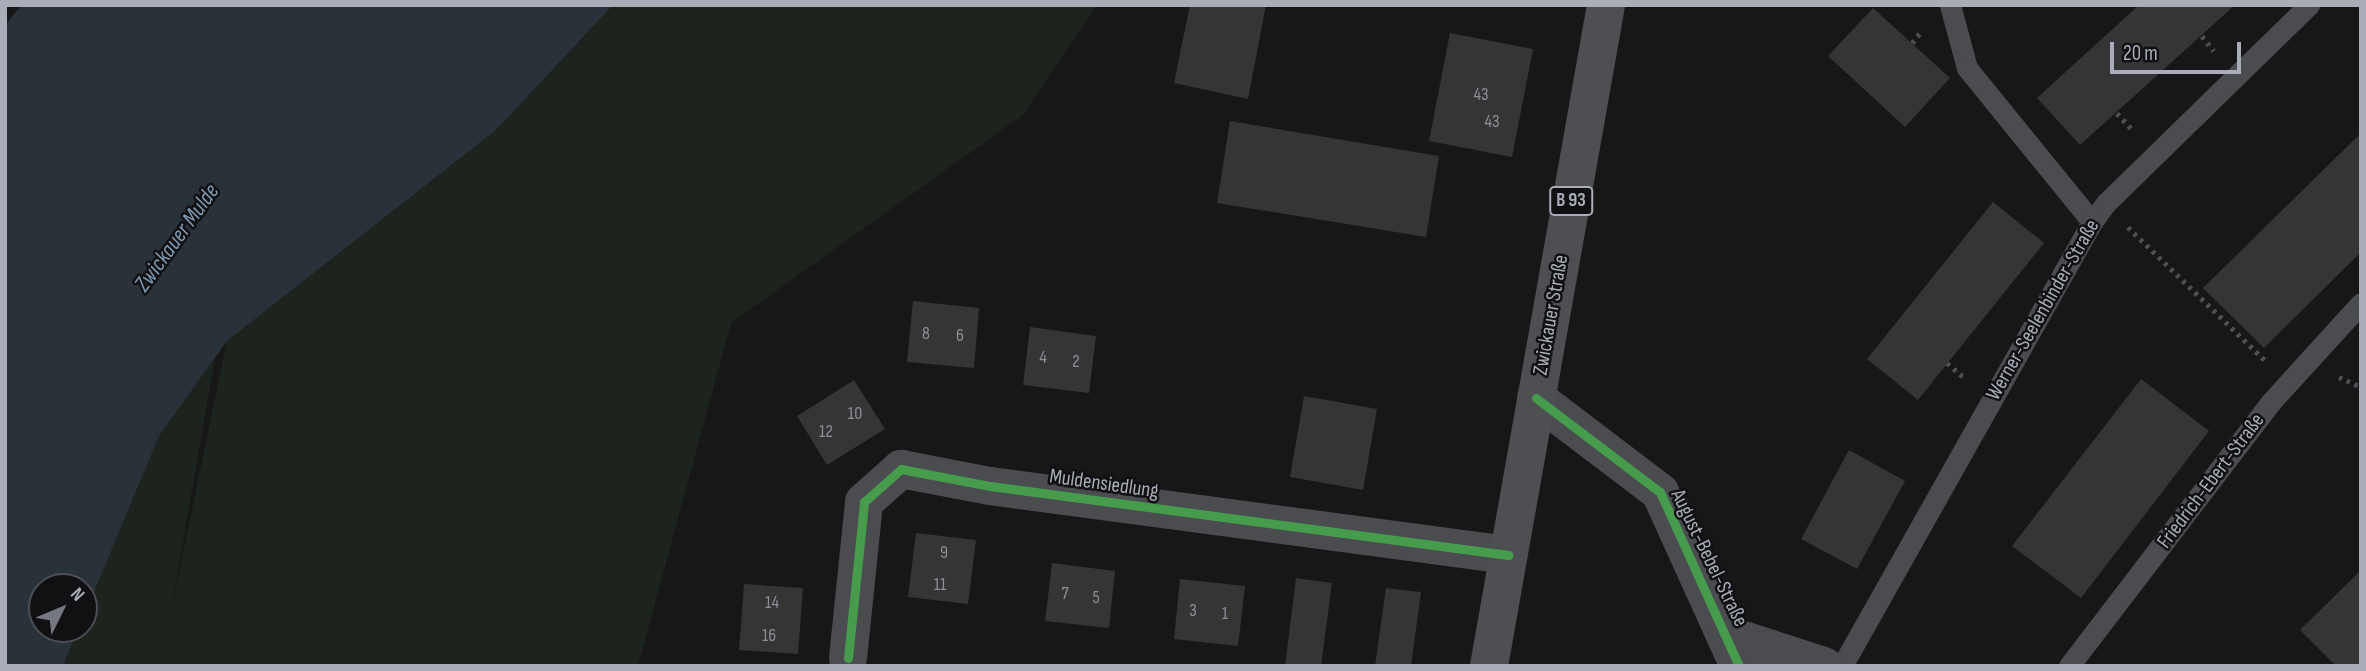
<!DOCTYPE html>
<html>
<head>
<meta charset="utf-8">
<style>
	body { margin:0 }
	#map { position:relative; width:2366px; height:671px; overflow:hidden; background:#171717; font-family:"Sofia Sans Condensed",sans-serif }
	div>[style] { position:absolute }
	.green>* { inset:0; background:#1d241e }
	.water>* { inset:0; background:#2a3239 }
	.building>* { inset:0; background:#353536 }
	.path>* { height:4.5px; margin-top:-2.25px; transform-origin:0; background:repeating-linear-gradient(90deg,#4d4e52 0 3.5px,transparent 0 8.5px) }
	.service>* { height:21px; margin:-10.5px; padding:0 10.5px; transform-origin:10.5px; border-radius:10.5px; background:#4b4c50 }
	.minor>* { height:38px; margin:-19px; padding:0 19px; transform-origin:19px; border-radius:19px; background:#4b4c50 }
	.primary>* { height:38px; margin:-19px; padding:0 19px; transform-origin:19px; border-radius:19px; background:#4d4f52 }
	.cycleway>* { height:9px; margin:-4.5px; padding:0 4.5px; transform-origin:4.5px; border-radius:4.5px; background:#469c4c }
	span { translate:-50% -50%; white-space:nowrap; text-align:center; line-height:1.15; -webkit-text-stroke:5px #111113; paint-order:stroke }
	.number-label { font-size:18px; color:#8b8f98 }
	.number-label span { -webkit-text-stroke-width:0 }
	.shield-label span { padding:2px 5px; background:#111113; border:2px solid; border-radius:5px; -webkit-text-stroke-width:0 }
	.shield-label { font-size:19px; color:#a8adb8; font-weight:700 }
	.street-label { font-size:21px; color:#a8adb8 }
	.water-label { font-size:23px; color:#7f9bb3; font-style:italic }
	.frame { position:absolute; inset:0; border:7px solid #a8adb8; pointer-events:none }
	.north { position:absolute; left:28px; top:573px; width:70px; height:70px; box-sizing:border-box; background:#111113; border:2px solid #4d4f55; border-radius:50%; rotate:47deg; font-size:19px; font-weight:700; line-height:28px; text-align:center; color:#a8adb8 }
	.north::after { content:''; display:block; margin:auto; width:24px; height:32px; background:#757880; clip-path:polygon(50% 0,100% 100%,50% 72%,0 100%) }
	.scale { position:absolute; left:2110px; top:42px; width:131px; height:32px; box-sizing:border-box; border:4px solid #a8adb8; border-top:0; padding-left:9px; font-size:21px; line-height:24px; white-space:nowrap; color:#a8adb8; -webkit-text-stroke:5px #111113; paint-order:stroke }
</style>
</head>
<body>
<div id="map">
	<div class="green">
		<i style="clip-path:polygon(613px 5px,1097px 5px,1023px 115px,731px 323px,638px 666px,63px 666px,78px 629px,84px 629px,84px 616px,159px 436px,215px 358px,171px 611px,227px 341px,496px 130px)"></i>
	</div>
	<div class="water">
		<i style="clip-path:polygon(21px 5px,613px 5px,496px 130px,227px 341px,159px 436px,84px 616px,84px 587px,42px 587px,42px 629px,78px 629px,63px 666px,5px 666px,5px 26px)"></i>
	</div>
	<div class="building">
		<i style="clip-path:polygon(1190px 5px,1266px 5px,1248px 99px,1174px 83px)"></i>
		<i style="clip-path:polygon(2139px 5px,2235px 5px,2080px 145px,2037px 98px)"></i>
		<i style="clip-path:polygon(1873px 8px,1950px 78px,1905px 127px,1828px 56px)"></i>
		<i style="clip-path:polygon(1450px 33px,1533px 49px,1512px 157px,1429px 141px)"></i>
		<i style="clip-path:polygon(1230px 121px,1439px 156px,1426px 237px,1217px 203px)"></i>
		<i style="clip-path:polygon(2361px 133px,2361px 252px,2264px 348px,2203px 288px)"></i>
		<i style="clip-path:polygon(1993px 202px,2044px 243px,1918px 400px,1867px 359px)"></i>
		<i style="clip-path:polygon(913px 301px,979px 308px,974px 368px,907px 362px)"></i>
		<i style="clip-path:polygon(1030px 327px,1096px 336px,1089px 393px,1023px 385px)"></i>
		<i style="clip-path:polygon(2141px 379px,2209px 431px,2081px 598px,2012px 546px)"></i>
		<i style="clip-path:polygon(854px 380px,885px 429px,827px 465px,797px 416px)"></i>
		<i style="clip-path:polygon(1304px 396px,1377px 409px,1363px 490px,1290px 477px)"></i>
		<i style="clip-path:polygon(1849px 450px,1905px 481px,1857px 569px,1801px 539px)"></i>
		<i style="clip-path:polygon(916px 533px,976px 540px,968px 604px,908px 597px)"></i>
		<i style="clip-path:polygon(1052px 563px,1115px 571px,1109px 628px,1045px 621px)"></i>
		<i style="clip-path:polygon(2361px 570px,2361px 666px,2336px 666px,2300px 630px)"></i>
		<i style="clip-path:polygon(1296px 578px,1332px 583px,1321px 666px,1285px 666px)"></i>
		<i style="clip-path:polygon(1180px 579px,1245px 586px,1238px 646px,1174px 639px)"></i>
		<i style="clip-path:polygon(744px 584px,803px 588px,798px 654px,739px 650px)"></i>
		<i style="clip-path:polygon(1386px 588px,1421px 592px,1411px 666px,1375px 666px)"></i>
	</div>
	<div class="path">
		<i style="left:2202px;top:36px;width:19px;rotate:51deg"></i>
		<i style="left:1912px;top:43px;width:16px;rotate:-52deg"></i>
		<i style="left:2117px;top:113px;width:23px;rotate:47deg"></i>
		<i style="left:2128px;top:227px;width:191px;rotate:44.2deg"></i>
		<i style="left:1947px;top:363px;width:23px;rotate:40deg"></i>
		<i style="left:2339px;top:377px;width:24px;rotate:24deg"></i>
	</div>
	<div class="service">
		<i style="left:1950px;top:5px;width:65px;rotate:74.9deg"></i>
		<i style="left:1967px;top:68px;width:198px;rotate:50.9deg"></i>
		<i style="left:1842px;top:666px;width:510px;rotate:-60.62deg"></i>
		<i style="left:2092px;top:222px;width:24px;rotate:-54deg"></i>
		<i style="left:2106px;top:203px;width:284px;rotate:-44.3deg"></i>
		<i style="left:2069px;top:666px;width:331px;rotate:-52.6deg"></i>
		<i style="left:2270px;top:403px;width:135px;rotate:-47.7deg"></i>
	</div>
	<div class="minor">
		<i style="left:1536px;top:398px;width:156px;rotate:37.2deg"></i>
		<i style="left:1660px;top:492px;width:191px;rotate:65.6deg"></i>
		<i style="left:1728px;top:635px;width:101px;rotate:17.9deg"></i>
		<i style="left:848px;top:658px;width:157px;rotate:-84.1deg"></i>
		<i style="left:864px;top:502px;width:50px;rotate:-41.7deg"></i>
		<i style="left:901px;top:469px;width:91px;rotate:10.8deg"></i>
		<i style="left:990px;top:486px;width:523px;rotate:7.59deg"></i>
	</div>
	<div class="primary">
		<i style="left:1489px;top:666px;width:671px;rotate:-79.96deg"></i>
	</div>
	<div class="cycleway">
		<i style="left:1536px;top:398px;width:156px;rotate:37.2deg"></i>
		<i style="left:1660px;top:492px;width:191px;rotate:65.6deg"></i>
		<i style="left:848px;top:658px;width:157px;rotate:-84.1deg"></i>
		<i style="left:864px;top:502px;width:50px;rotate:-41.7deg"></i>
		<i style="left:901px;top:469px;width:91px;rotate:10.8deg"></i>
		<i style="left:990px;top:486px;width:523px;rotate:7.59deg"></i>
	</div>
	<div class="number-label">
		<span style="left:1481px;top:95px">43</span>
		<span style="left:1492px;top:122px">43</span>
		<span style="left:926px;top:334px">8</span>
		<span style="left:960px;top:336px">6</span>
		<span style="left:1043px;top:358px">4</span>
		<span style="left:1076px;top:362px">2</span>
		<span style="left:855px;top:414px">10</span>
		<span style="left:826px;top:432px">12</span>
		<span style="left:944px;top:553px">9</span>
		<span style="left:940px;top:585px">11</span>
		<span style="left:1065px;top:594px">7</span>
		<span style="left:1096px;top:598px">5</span>
		<span style="left:772px;top:603px">14</span>
		<span style="left:1193px;top:611px">3</span>
		<span style="left:1225px;top:614px">1</span>
		<span style="left:769px;top:636px">16</span>
	</div>
	<div class="shield-label">
		<span style="left:1571px;top:201px">B 93</span>
	</div>
	<div class="street-label">
		<span style="left:2043px;top:310px;rotate:-60deg">Werner-Seelenbinder-Straße</span>
		<span style="left:1551px;top:315px;rotate:-80deg">Zwickauer Straße</span>
		<span style="left:2211px;top:481px;rotate:-53deg">Friedrich-Ebert-Straße</span>
		<span style="left:1104px;top:484px;rotate:8deg">Muldensiedlung</span>
		<span style="left:1709px;top:558px;rotate:64deg">August-Bebel-Straße</span>
	</div>
	<div class="water-label">
		<span style="left:177px;top:238px;rotate:-54deg">Zwickauer Mulde</span>
	</div>
	<div class="frame"></div>
	<div class="north">N</div>
	<div class="scale">20 m</div>
</div>
</body>
</html>
